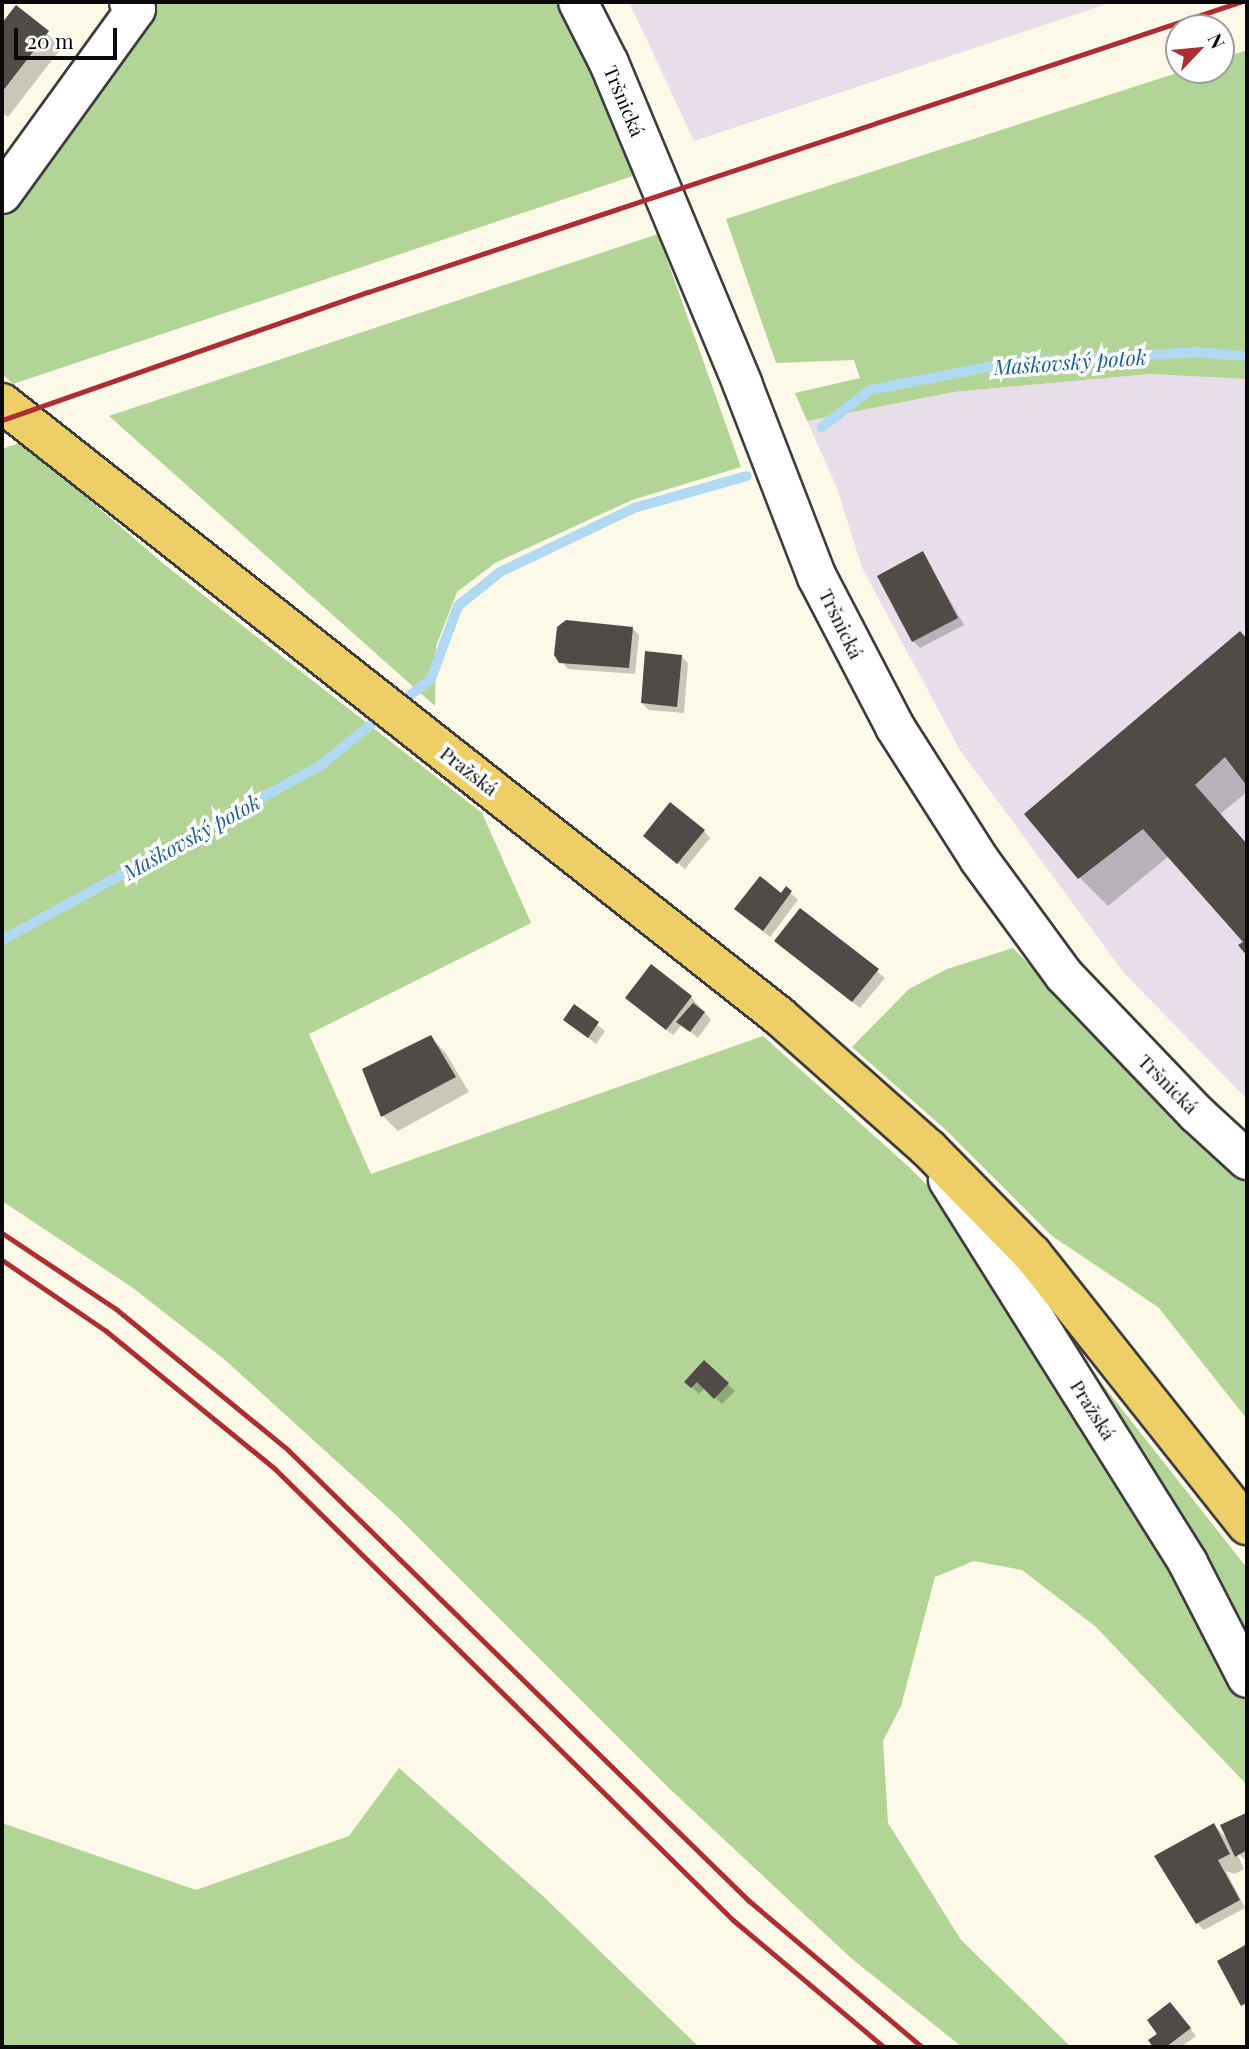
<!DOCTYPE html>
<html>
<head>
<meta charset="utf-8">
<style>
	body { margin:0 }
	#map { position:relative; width:1249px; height:2049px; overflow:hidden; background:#fdf9e8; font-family:"Playfair Display",serif }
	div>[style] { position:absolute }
	.industrial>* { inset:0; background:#e7dee9 }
	.forest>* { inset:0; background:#b2d496 }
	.shadow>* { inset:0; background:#0003 }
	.stream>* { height:10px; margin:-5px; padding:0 5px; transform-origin:5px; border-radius:5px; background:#b1d9f1 }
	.building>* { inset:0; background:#514b47 }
	.roads { filter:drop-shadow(2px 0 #3d3d3d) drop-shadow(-2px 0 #3d3d3d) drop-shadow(0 2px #3d3d3d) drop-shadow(0 -2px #3d3d3d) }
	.minor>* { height:38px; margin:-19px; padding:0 19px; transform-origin:19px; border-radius:19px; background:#fff }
	.major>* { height:38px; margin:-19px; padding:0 19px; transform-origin:19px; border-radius:19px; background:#eece67 }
	.rail>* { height:5px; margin:-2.5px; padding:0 2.5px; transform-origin:2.5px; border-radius:2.5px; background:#ae2d33 }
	span { translate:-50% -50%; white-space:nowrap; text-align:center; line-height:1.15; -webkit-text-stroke:7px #fff; paint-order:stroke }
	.street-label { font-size:19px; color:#0a0a0a }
	.water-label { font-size:21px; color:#1e5e91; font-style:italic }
	.frame { position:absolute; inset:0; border:4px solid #0a0a0a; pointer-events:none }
	.north { position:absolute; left:1165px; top:14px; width:70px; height:70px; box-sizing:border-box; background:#fff; border:2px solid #9d9d9d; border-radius:50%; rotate:64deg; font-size:19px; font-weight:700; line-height:28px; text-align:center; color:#0a0a0a }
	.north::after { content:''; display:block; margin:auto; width:24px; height:32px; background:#ae2d33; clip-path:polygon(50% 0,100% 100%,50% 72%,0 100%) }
	.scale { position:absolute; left:14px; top:28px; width:103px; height:32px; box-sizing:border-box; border:4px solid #0a0a0a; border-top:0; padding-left:9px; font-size:21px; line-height:24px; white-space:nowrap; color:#0a0a0a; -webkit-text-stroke:5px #fff; paint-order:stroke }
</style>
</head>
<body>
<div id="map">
	<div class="industrial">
		<i style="clip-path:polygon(629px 2px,1113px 2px,694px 141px)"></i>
		<i style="clip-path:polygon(1150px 374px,1247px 379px,1247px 1099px,1124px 973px,960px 750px,862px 568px,837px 488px,807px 421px,954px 392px)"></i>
	</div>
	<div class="forest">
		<i style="clip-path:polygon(154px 2px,555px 2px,580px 40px,633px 176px,13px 384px,2px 374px,2px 210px)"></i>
		<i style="clip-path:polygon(1247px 50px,1247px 379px,1150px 374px,954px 392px,807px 421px,795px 393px,860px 378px,854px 360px,776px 363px,726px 219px,1186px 70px,1221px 70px,1221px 59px)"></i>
		<i style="clip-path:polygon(658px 234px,741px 467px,632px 500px,495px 563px,457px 592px,436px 646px,435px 706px,109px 416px)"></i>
		<i style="clip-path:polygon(22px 442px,165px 565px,482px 813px,531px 923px,309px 1034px,371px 1174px,763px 1036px,910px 1168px,1013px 1271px,1247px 1568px,1247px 1785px,1096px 1627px,1022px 1570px,974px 1561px,935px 1577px,901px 1706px,883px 1741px,888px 1823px,961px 1940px,1071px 2047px,962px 2047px,851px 1958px,673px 1792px,397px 1516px,225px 1360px,133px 1288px,2px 1201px,2px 449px)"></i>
		<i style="clip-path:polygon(1013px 948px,1247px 1182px,1247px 1419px,1158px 1307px,1052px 1236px,946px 1130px,852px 1047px,909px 989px,947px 969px)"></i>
		<i style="clip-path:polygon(399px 1768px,544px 1897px,699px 2047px,2px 2047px,2px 1823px,196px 1890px,349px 1836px)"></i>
	</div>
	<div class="shadow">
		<i style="clip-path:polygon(16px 7px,62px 47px,8px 117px,2px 112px,2px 26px)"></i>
		<i style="clip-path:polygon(923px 553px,964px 625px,920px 648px,913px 641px)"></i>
		<i style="clip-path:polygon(632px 628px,639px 635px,635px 674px,568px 669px,561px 661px)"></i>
		<i style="clip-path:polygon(1240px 633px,1247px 641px,1247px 792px,1219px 815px,1247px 847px,1247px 953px,1241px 946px,1245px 942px,1169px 856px,1108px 906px,1080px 878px)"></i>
		<i style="clip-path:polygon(681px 656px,688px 663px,684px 713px,649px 710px,642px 703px)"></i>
		<i style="clip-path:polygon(704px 831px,710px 838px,685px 869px,652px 843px)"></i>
		<i style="clip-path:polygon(786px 889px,798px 900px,770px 937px,743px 916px)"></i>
		<i style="clip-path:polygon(801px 911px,885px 978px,860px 1008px,784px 948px)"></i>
		<i style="clip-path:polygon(691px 997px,711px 1020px,698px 1038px,682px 1025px,673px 1035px,635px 1005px)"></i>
		<i style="clip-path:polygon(574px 1007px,605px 1031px,596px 1044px,565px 1020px)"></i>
		<i style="clip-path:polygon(430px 1037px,445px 1052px,469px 1092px,398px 1131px,383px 1116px,364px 1069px)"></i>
		<i style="clip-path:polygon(705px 1362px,735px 1391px,722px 1404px,705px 1388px,699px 1394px,687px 1382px)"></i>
		<i style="clip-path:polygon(1246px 1815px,1247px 1861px,1236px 1852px,1244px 1869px,1235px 1874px,1226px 1871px,1245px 1908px,1204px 1930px,1197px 1923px,1214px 1825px,1230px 1842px)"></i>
		<i style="clip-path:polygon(1247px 1946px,1247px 2010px,1219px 1961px)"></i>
		<i style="clip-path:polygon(1177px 2011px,1196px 2036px,1181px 2047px,1155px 2047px,1150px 2041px)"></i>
	</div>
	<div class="stream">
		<i style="left:822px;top:427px;width:61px;rotate:-37.6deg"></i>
		<i style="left:870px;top:390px;width:140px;rotate:-11.1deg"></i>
		<i style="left:1007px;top:363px;width:188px;rotate:-3.3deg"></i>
		<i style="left:1195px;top:352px;width:52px;rotate:4.4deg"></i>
		<i style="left:409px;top:696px;width:28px;rotate:-38deg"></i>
		<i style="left:431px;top:679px;width:78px;rotate:-69.7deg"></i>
		<i style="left:458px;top:606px;width:54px;rotate:-39deg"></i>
		<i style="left:500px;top:572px;width:148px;rotate:-25.5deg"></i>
		<i style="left:634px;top:508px;width:117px;rotate:-15.8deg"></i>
		<i style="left:2px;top:940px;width:364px;rotate:-28.7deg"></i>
		<i style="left:321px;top:765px;width:67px;rotate:-38.9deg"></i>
	</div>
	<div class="building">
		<i style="clip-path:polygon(16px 5px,49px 31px,2px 92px,2px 23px)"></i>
		<i style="clip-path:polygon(923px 551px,958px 618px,912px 642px,877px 576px)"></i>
		<i style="clip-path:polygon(566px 620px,633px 627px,629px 668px,559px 663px,554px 655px,557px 627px)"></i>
		<i style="clip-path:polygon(1240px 631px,1247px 639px,1247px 786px,1225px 757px,1195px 785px,1247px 844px,1247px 956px,1238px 945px,1243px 942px,1143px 829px,1078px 879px,1024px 814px)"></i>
		<i style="clip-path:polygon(645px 651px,682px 655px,677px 707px,641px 703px)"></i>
		<i style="clip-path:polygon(670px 802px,705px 830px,677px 864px,643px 836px)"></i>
		<i style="clip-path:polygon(760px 876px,781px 893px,786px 886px,792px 891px,763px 931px,734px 909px)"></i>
		<i style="clip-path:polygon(800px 908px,879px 969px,852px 1002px,774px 941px)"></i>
		<i style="clip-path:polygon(651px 964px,692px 996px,666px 1030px,625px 998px)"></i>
		<i style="clip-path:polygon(693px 1003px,705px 1012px,690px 1032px,676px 1022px)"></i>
		<i style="clip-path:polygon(574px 1004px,599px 1022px,588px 1038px,563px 1020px)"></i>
		<i style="clip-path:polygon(431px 1035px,456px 1077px,381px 1117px,362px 1069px)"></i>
		<i style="clip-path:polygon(704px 1360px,729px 1383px,714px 1399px,697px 1382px,691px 1388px,684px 1382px)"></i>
		<i style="clip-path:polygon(1246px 1813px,1247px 1850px,1235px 1857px,1220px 1825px)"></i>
		<i style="clip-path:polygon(1214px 1823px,1230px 1854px,1218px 1860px,1240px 1900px,1196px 1924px,1154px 1856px)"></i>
		<i style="clip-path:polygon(1247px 1944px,1247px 2002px,1241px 2006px,1217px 1961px)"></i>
		<i style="clip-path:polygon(1170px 2002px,1191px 2028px,1166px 2047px,1153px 2047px,1148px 2040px,1157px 2034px,1147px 2020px)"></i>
	</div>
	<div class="roads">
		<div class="minor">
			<i style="left:578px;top:2px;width:68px;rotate:63.1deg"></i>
			<i style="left:609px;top:63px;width:347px;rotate:67.4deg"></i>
			<i style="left:742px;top:383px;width:208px;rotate:68.9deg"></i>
			<i style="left:817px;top:577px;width:169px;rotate:62.5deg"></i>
			<i style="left:895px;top:727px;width:156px;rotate:57.5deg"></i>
			<i style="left:979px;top:859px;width:144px;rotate:53.8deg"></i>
			<i style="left:1064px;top:975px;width:192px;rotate:46.3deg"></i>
			<i style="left:1197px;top:1114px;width:68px;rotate:42.6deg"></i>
			<i style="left:2px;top:194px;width:228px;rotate:-54.1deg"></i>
			<i style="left:136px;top:9px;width:10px;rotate:-135deg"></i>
			<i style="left:948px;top:1180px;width:452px;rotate:57.9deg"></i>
			<i style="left:1188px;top:1563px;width:129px;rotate:62.8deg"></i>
		</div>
		<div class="major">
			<i style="left:2px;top:403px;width:990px;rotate:38.27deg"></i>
			<i style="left:779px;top:1016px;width:200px;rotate:41.6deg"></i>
			<i style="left:929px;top:1149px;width:147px;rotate:45.6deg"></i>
			<i style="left:1032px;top:1254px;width:346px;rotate:51.6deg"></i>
		</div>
	</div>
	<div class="rail">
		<i style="left:2px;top:420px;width:388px;rotate:-19.3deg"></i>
		<i style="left:368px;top:292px;width:919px;rotate:-18.4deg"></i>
		<i style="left:2px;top:1233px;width:137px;rotate:33.7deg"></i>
		<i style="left:116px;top:1309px;width:222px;rotate:39.3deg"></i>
		<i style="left:288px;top:1450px;width:644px;rotate:44.37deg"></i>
		<i style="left:748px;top:1900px;width:228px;rotate:40.2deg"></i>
		<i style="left:2px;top:1260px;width:126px;rotate:34.3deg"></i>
		<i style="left:106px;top:1331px;width:218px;rotate:39.2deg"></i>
		<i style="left:275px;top:1469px;width:643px;rotate:44.56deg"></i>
		<i style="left:733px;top:1920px;width:197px;rotate:40.1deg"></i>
	</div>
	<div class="street-label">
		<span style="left:624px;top:101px;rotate:67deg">Tršnická</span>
		<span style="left:841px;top:624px;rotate:64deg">Tršnická</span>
		<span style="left:469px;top:771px;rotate:38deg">Pražská</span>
		<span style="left:1168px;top:1084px;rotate:45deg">Tršnická</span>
		<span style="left:1093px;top:1410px;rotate:58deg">Pražská</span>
	</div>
	<div class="water-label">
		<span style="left:1070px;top:361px;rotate:-4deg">Maškovský potok</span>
		<span style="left:191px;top:836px;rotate:-29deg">Maškovský potok</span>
	</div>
	<div class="frame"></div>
	<div class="north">N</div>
	<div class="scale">20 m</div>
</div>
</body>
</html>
